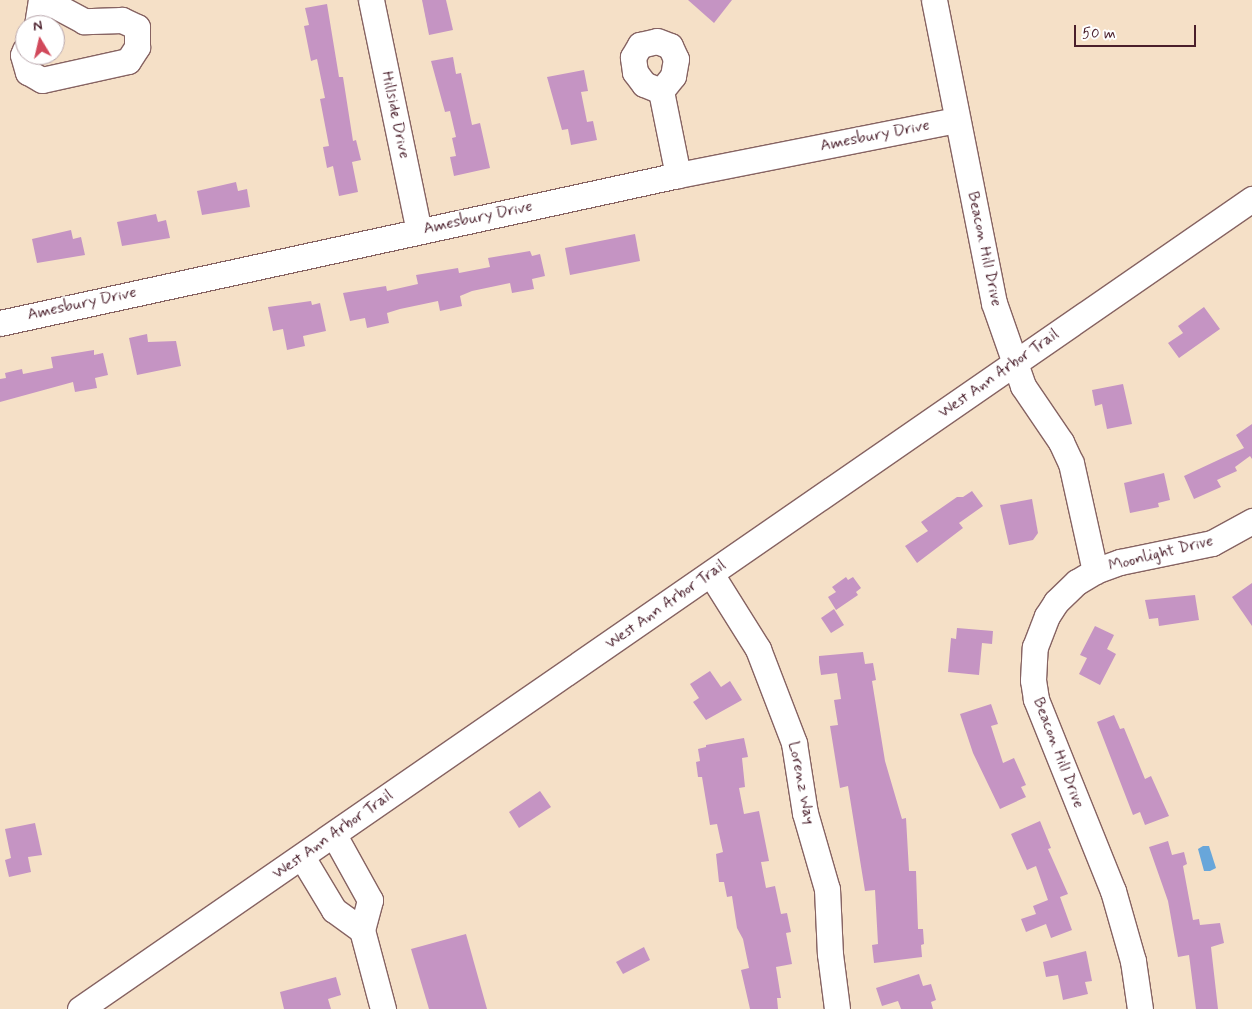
<!DOCTYPE html>
<html>
<head>
<meta charset="utf-8">
<style>
	body { margin:0 }
	#map { position:relative; width:1252px; height:1009px; overflow:hidden; background:#f5e0c7; font-family:Mynerve,sans-serif }
	div>[style] { position:absolute }
	.water>* { inset:0; background:#68a6da }
	.building>* { inset:0; background:#c594c3 }
	.roads { filter:drop-shadow(1px 0 #866362) drop-shadow(-1px 0 #866362) drop-shadow(0 1px #866362) drop-shadow(0 -1px #866362) }
	.minor>* { height:25px; margin:-12.5px; padding:0 12.5px; transform-origin:12.5px; border-radius:12.5px; background:#fff }
	span { translate:-50% -50%; white-space:nowrap; text-align:center; line-height:1.15; -webkit-text-stroke:4px #fff; paint-order:stroke }
	.street-label { font-size:16px; color:#4a1f2b }
	.north { position:absolute; left:15px; top:15px; width:50px; height:50px; box-sizing:border-box; background:#fff; border:1px solid #b7a5aa; border-radius:50%; rotate:351deg; font-size:14px; font-weight:700; line-height:20px; text-align:center; color:#4a1f2b }
	.north::after { content:''; display:block; margin:auto; width:18px; height:22px; background:#d1495b; clip-path:polygon(50% 0,100% 100%,50% 72%,0 100%) }
	.scale { position:absolute; left:1074px; top:25px; width:122px; height:22px; box-sizing:border-box; border:2px solid #4a1f2b; border-top:0; padding-left:6px; font-size:15px; line-height:18px; white-space:nowrap; color:#4a1f2b; -webkit-text-stroke:4px #fff; paint-order:stroke }
</style>
</head>
<body>
<div id="map">
	<div class="water">
		<i style="clip-path:polygon(1203px 846px,1209px 846px,1216px 868px,1210px 871px,1204px 871px,1198px 849px)"></i>
	</div>
	<div class="building">
		<i style="clip-path:polygon(422px 0,446px 0,453px 30px,429px 35px)"></i>
		<i style="clip-path:polygon(688px 0,732px 0,714px 23px)"></i>
		<i style="clip-path:polygon(327px 4px,339px 77px,343px 77px,353px 141px,356px 140px,361px 160px,352px 162px,358px 192px,339px 196px,333px 166px,327px 168px,323px 147px,329px 146px,320px 99px,325px 98px,317px 59px,311px 61px,304px 26px,309px 25px,305px 8px)"></i>
		<i style="clip-path:polygon(453px 57px,456px 74px,461px 73px,472px 125px,480px 123px,490px 168px,454px 176px,450px 157px,456px 156px,452px 138px,456px 137px,450px 111px,445px 112px,431px 61px)"></i>
		<i style="clip-path:polygon(584px 70px,588px 91px,581px 92px,587px 122px,593px 121px,597px 140px,571px 145px,568px 129px,562px 130px,547px 77px)"></i>
		<i style="clip-path:polygon(236px 182px,238px 191px,247px 189px,250px 207px,202px 215px,197px 191px)"></i>
		<i style="clip-path:polygon(156px 214px,158px 222px,166px 220px,170px 238px,122px 246px,117px 222px)"></i>
		<i style="clip-path:polygon(71px 230px,73px 239px,81px 237px,85px 255px,37px 263px,32px 239px)"></i>
		<i style="clip-path:polygon(635px 234px,640px 261px,570px 275px,565px 248px)"></i>
		<i style="clip-path:polygon(530px 251px,532px 256px,540px 254px,545px 276px,532px 279px,534px 289px,512px 293px,510px 283px,472px 291px,460px 296px,462px 306px,440px 311px,438px 301px,400px 309px,387px 313px,389px 323px,367px 328px,365px 318px,350px 321px,343px 293px,386px 286px,387px 291px,418px 284px,416px 275px,458px 268px,459px 273px,490px 267px,488px 258px)"></i>
		<i style="clip-path:polygon(311px 301px,312px 305px,320px 303px,326px 331px,303px 336px,305px 346px,287px 350px,283px 329px,273px 331px,268px 307px)"></i>
		<i style="clip-path:polygon(1204px 307px,1220px 329px,1179px 358px,1168px 343px,1183px 333px,1178px 326px)"></i>
		<i style="clip-path:polygon(147px 334px,148px 342px,176px 341px,181px 366px,137px 375px,129px 338px)"></i>
		<i style="clip-path:polygon(94px 350px,94px 355px,103px 353px,108px 375px,95px 378px,97px 388px,75px 392px,73px 382px,0 402px,0 379px,6px 378px,5px 373px,22px 369px,23px 374px,53px 368px,51px 357px)"></i>
		<i style="clip-path:polygon(1123px 384px,1132px 424px,1107px 429px,1102px 404px,1095px 406px,1092px 390px)"></i>
		<i style="clip-path:polygon(1252px 424px,1252px 459px,1250px 456px,1235px 467px,1237px 471px,1217px 480px,1221px 487px,1194px 499px,1184px 476px,1244px 448px,1236px 435px)"></i>
		<i style="clip-path:polygon(1164px 473px,1170px 500px,1158px 503px,1159px 507px,1130px 513px,1124px 483px)"></i>
		<i style="clip-path:polygon(972px 491px,983px 506px,959px 523px,963px 528px,917px 563px,905px 546px,928px 531px,921px 522px,957px 497px,963px 497px)"></i>
		<i style="clip-path:polygon(1032px 499px,1038px 533px,1033px 540px,1009px 545px,1000px 505px)"></i>
		<i style="clip-path:polygon(846px 577px,848px 580px,853px 577px,861px 588px,856px 592px,858px 595px,836px 610px,828px 597px,836px 592px,832px 587px)"></i>
		<i style="clip-path:polygon(1252px 583px,1252px 626px,1232px 597px)"></i>
		<i style="clip-path:polygon(1195px 595px,1199px 620px,1159px 626px,1158px 618px,1149px 619px,1145px 600px)"></i>
		<i style="clip-path:polygon(834px 609px,844px 625px,831px 633px,821px 618px)"></i>
		<i style="clip-path:polygon(1095px 626px,1114px 635px,1107px 649px,1116px 654px,1100px 685px,1079px 674px,1087px 658px,1080px 655px)"></i>
		<i style="clip-path:polygon(957px 628px,993px 631px,992px 644px,982px 643px,979px 675px,948px 672px,951px 638px,956px 639px)"></i>
		<i style="clip-path:polygon(863px 652px,865px 664px,873px 663px,876px 680px,872px 681px,885px 761px,902px 819px,906px 818px,909px 871px,916px 871px,918px 929px,923px 929px,924px 944px,921px 945px,922px 957px,874px 963px,872px 945px,878px 944px,875px 890px,865px 891px,848px 786px,840px 788px,830px 726px,838px 725px,834px 700px,841px 699px,837px 673px,821px 675px,819px 662px,819px 656px)"></i>
		<i style="clip-path:polygon(710px 671px,721px 687px,730px 681px,742px 700px,706px 720px,693px 702px,699px 698px,690px 684px)"></i>
		<i style="clip-path:polygon(991px 704px,998px 724px,991px 726px,1003px 763px,1014px 758px,1026px 785px,1021px 787px,1026px 797px,1000px 809px,973px 753px,960px 714px)"></i>
		<i style="clip-path:polygon(1114px 715px,1120px 729px,1124px 728px,1145px 779px,1151px 776px,1169px 816px,1145px 825px,1140px 812px,1133px 815px,1097px 722px)"></i>
		<i style="clip-path:polygon(744px 738px,748px 757px,742px 758px,745px 787px,739px 788px,744px 814px,759px 811px,769px 861px,761px 862px,766px 888px,775px 886px,781px 914px,787px 913px,791px 932px,786px 933px,792px 964px,776px 967px,781px 998px,777px 998px,778px 1009px,750px 1009px,741px 970px,749px 968px,743px 939px,737px 928px,732px 896px,727px 897px,724px 882px,719px 882px,716px 854px,723px 852px,717px 824px,710px 825px,702px 777px,698px 777px,696px 762px,700px 761px,698px 749px,706px 747px,706px 745px)"></i>
		<i style="clip-path:polygon(540px 791px,551px 807px,519px 828px,509px 812px)"></i>
		<i style="clip-path:polygon(1040px 821px,1051px 848px,1048px 849px,1068px 894px,1060px 897px,1072px 930px,1051px 938px,1046px 924px,1026px 932px,1021px 919px,1036px 914px,1033px 906px,1048px 900px,1036px 866px,1027px 870px,1011px 834px)"></i>
		<i style="clip-path:polygon(35px 823px,42px 855px,28px 857px,31px 872px,9px 877px,5px 860px,11px 858px,5px 829px)"></i>
		<i style="clip-path:polygon(1168px 841px,1172px 855px,1184px 852px,1187px 864px,1183px 866px,1193px 920px,1199px 919px,1200px 925px,1220px 923px,1224px 943px,1211px 947px,1218px 1009px,1196px 1009px,1189px 955px,1178px 957px,1168px 901px,1149px 847px)"></i>
		<i style="clip-path:polygon(466px 934px,487px 1009px,429px 1009px,411px 949px)"></i>
		<i style="clip-path:polygon(644px 947px,650px 960px,623px 974px,616px 962px)"></i>
		<i style="clip-path:polygon(1086px 951px,1092px 981px,1085px 982px,1088px 994px,1063px 1000px,1058px 975px,1046px 977px,1043px 962px)"></i>
		<i style="clip-path:polygon(919px 974px,923px 986px,931px 984px,936px 1000px,931px 1002px,933px 1009px,901px 1009px,898px 1001px,882px 1006px,876px 988px)"></i>
		<i style="clip-path:polygon(336px 977px,341px 995px,328px 999px,331px 1009px,284px 1009px,280px 992px)"></i>
	</div>
	<div class="roads">
		<div class="minor">
			<i style="left:371px;top:0;width:236px;rotate:78.3deg"></i>
			<i style="left:934px;top:0;width:309px;rotate:78.8deg"></i>
			<i style="left:994px;top:303px;width:88px;rotate:70.7deg"></i>
			<i style="left:1023px;top:386px;width:68px;rotate:55.8deg"></i>
			<i style="left:1061px;top:442px;width:23px;rotate:65deg"></i>
			<i style="left:1071px;top:463px;width:111px;rotate:77.5deg"></i>
			<i style="left:37px;top:25px;width:25px;rotate:-81deg"></i>
			<i style="left:657px;top:41px;width:14px;rotate:21deg"></i>
			<i style="left:670px;top:46px;width:14px;rotate:65deg"></i>
			<i style="left:676px;top:59px;width:17px;rotate:100deg"></i>
			<i style="left:673px;top:76px;width:19px;rotate:129deg"></i>
			<i style="left:661px;top:91px;width:18px;rotate:-158deg"></i>
			<i style="left:644px;top:84px;width:15px;rotate:-127deg"></i>
			<i style="left:635px;top:72px;width:15px;rotate:-98deg"></i>
			<i style="left:633px;top:57px;width:14px;rotate:-60deg"></i>
			<i style="left:640px;top:45px;width:17px;rotate:-13deg"></i>
			<i style="left:25px;top:50px;width:5px;rotate:112deg"></i>
			<i style="left:23px;top:55px;width:18px;rotate:74deg"></i>
			<i style="left:28px;top:72px;width:16px;rotate:30deg"></i>
			<i style="left:42px;top:80px;width:88px;rotate:-12.5deg"></i>
			<i style="left:128px;top:61px;width:17px;rotate:-57deg"></i>
			<i style="left:137px;top:47px;width:20px;rotate:-90deg"></i>
			<i style="left:137px;top:27px;width:17px;rotate:-155deg"></i>
			<i style="left:122px;top:20px;width:38px;rotate:178deg"></i>
			<i style="left:84px;top:21px;width:44px;rotate:-151.7deg"></i>
			<i style="left:661px;top:91px;width:86px;rotate:78.6deg"></i>
			<i style="left:0;top:323px;width:694px;rotate:-12.31deg"></i>
			<i style="left:678px;top:175px;width:284px;rotate:-11.2deg"></i>
			<i style="left:711px;top:574px;width:89px;rotate:57.9deg"></i>
			<i style="left:758px;top:649px;width:101px;rotate:69deg"></i>
			<i style="left:794px;top:743px;width:71px;rotate:81.1deg"></i>
			<i style="left:805px;top:813px;width:79px;rotate:73.9deg"></i>
			<i style="left:827px;top:889px;width:65px;rotate:87.4deg"></i>
			<i style="left:830px;top:954px;width:55px;rotate:82.7deg"></i>
			<i style="left:302px;top:857px;width:62px;rotate:58.9deg"></i>
			<i style="left:334px;top:910px;width:34px;rotate:36deg"></i>
			<i style="left:362px;top:930px;width:31px;rotate:-75deg"></i>
			<i style="left:370px;top:900px;width:74px;rotate:-119deg"></i>
			<i style="left:362px;top:930px;width:82px;rotate:75.1deg"></i>
			<i style="left:80px;top:1009px;width:1425px;rotate:-34.65deg"></i>
			<i style="left:1140px;top:1009px;width:49px;rotate:-98.3deg"></i>
			<i style="left:1133px;top:961px;width:73px;rotate:-105.9deg"></i>
			<i style="left:1113px;top:891px;width:207px;rotate:-111.9deg"></i>
			<i style="left:1036px;top:699px;width:19px;rotate:-99deg"></i>
			<i style="left:1033px;top:680px;width:33px;rotate:-87deg"></i>
			<i style="left:1035px;top:647px;width:33px;rotate:-69deg"></i>
			<i style="left:1047px;top:616px;width:17px;rotate:-57deg"></i>
			<i style="left:1056px;top:602px;width:29px;rotate:-44deg"></i>
			<i style="left:1077px;top:582px;width:21px;rotate:-31deg"></i>
			<i style="left:1095px;top:571px;width:27px;rotate:-20deg"></i>
			<i style="left:1120px;top:562px;width:94px;rotate:-11.7deg"></i>
			<i style="left:1212px;top:543px;width:46px;rotate:-28.8deg"></i>
		</div>
	</div>
	<div class="street-label">
		<span style="left:395px;top:115px;rotate:78deg">Hillside Drive</span>
		<span style="left:875px;top:136px;rotate:-11deg">Amesbury Drive</span>
		<span style="left:478px;top:218px;rotate:-12deg">Amesbury Drive</span>
		<span style="left:984px;top:249px;rotate:78deg">Beacon Hill Drive</span>
		<span style="left:82px;top:304px;rotate:-12deg">Amesbury Drive</span>
		<span style="left:999px;top:374px;rotate:-35deg">West Ann Arbor Trail</span>
		<span style="left:1161px;top:554px;rotate:-14deg">Moonlight Drive</span>
		<span style="left:666px;top:605px;rotate:-35deg">West Ann Arbor Trail</span>
		<span style="left:1058px;top:753px;rotate:69deg">Beacon Hill Drive</span>
		<span style="left:801px;top:783px;rotate:79deg">Lorenz Way</span>
		<span style="left:333px;top:835px;rotate:-35deg">West Ann Arbor Trail</span>
	</div>
	<div class="north">N</div>
	<div class="scale">50 m</div>
</div>
</body>
</html>
